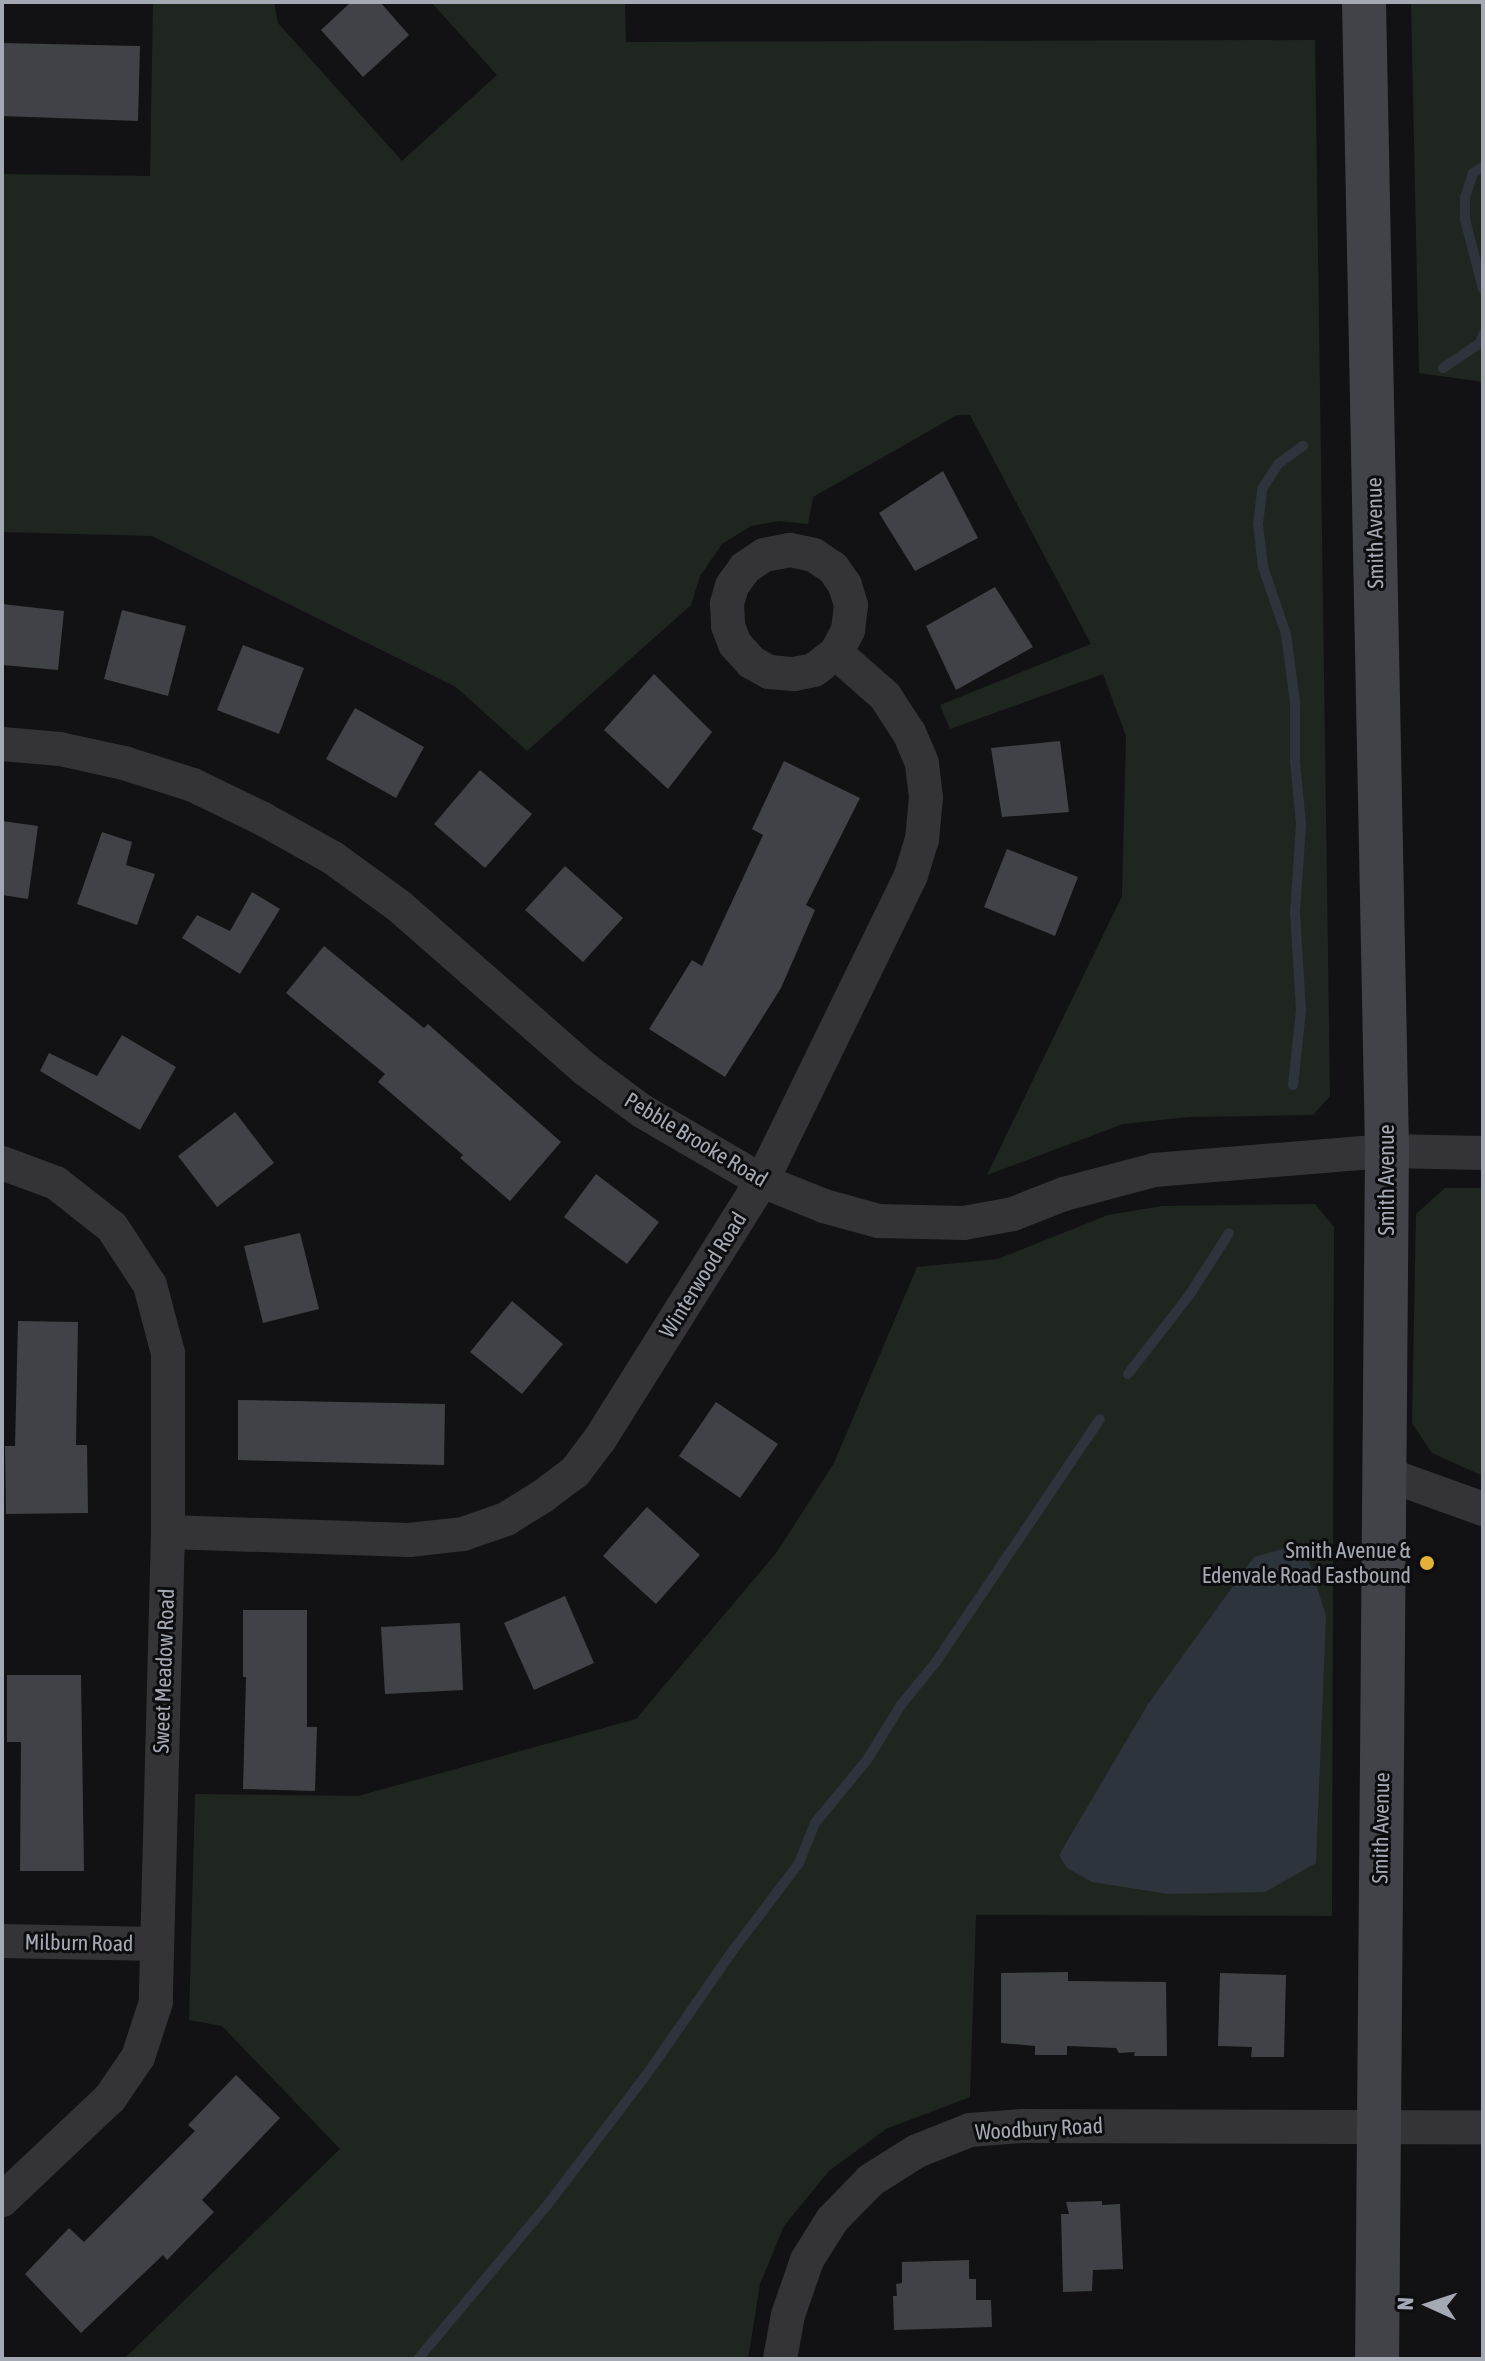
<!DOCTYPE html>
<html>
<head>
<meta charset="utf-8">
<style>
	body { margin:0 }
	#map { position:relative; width:1485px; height:2361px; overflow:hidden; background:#121214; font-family:"Asap Condensed",sans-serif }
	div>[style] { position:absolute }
	.green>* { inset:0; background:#1f2620 }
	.water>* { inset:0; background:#2d343b }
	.stream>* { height:10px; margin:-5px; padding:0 5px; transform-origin:5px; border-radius:5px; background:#2d343b }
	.building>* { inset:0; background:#414247 }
	.minor>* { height:34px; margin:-17px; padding:0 17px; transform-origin:17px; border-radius:17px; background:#343438 }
	.secondary>* { height:44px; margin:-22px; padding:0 22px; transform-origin:22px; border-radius:22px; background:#424348 }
	.dots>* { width:22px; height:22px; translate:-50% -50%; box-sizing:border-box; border:4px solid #0d0d0f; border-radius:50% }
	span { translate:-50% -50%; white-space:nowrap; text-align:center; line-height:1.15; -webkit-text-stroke:6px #0d0d0f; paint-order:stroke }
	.street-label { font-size:22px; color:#a5a9b3 }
	.poi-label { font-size:22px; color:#a5a9b3 }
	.right { translate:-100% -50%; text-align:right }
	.frame { position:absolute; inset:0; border:4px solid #a5a9b3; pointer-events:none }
	.north { position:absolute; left:1389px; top:2265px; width:80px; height:80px; -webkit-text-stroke:6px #0d0d0f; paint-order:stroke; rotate:273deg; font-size:22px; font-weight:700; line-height:32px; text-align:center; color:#a5a9b3 }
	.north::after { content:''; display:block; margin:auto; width:28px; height:36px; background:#a5a9b3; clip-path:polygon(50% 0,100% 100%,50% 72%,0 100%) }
</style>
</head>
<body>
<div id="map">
	<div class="green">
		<i style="clip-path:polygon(153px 2px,274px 2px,278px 23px,402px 161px,497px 75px,431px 2px,625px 2px,626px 42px,1315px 40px,1330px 1096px,1313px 1115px,1189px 1117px,1123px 1124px,987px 1175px,1122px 896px,1126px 736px,1103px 674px,950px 729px,940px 705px,1091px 644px,970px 415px,957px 415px,813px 497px,808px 524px,779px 521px,751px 526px,722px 544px,700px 576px,691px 605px,527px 751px,456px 687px,152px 536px,2px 532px,2px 174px,150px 176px)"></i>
		<i style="clip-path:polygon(1411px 2px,1483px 2px,1483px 382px,1419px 373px)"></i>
		<i style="clip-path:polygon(1445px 1188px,1483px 1188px,1483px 1476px,1432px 1453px,1412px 1423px,1416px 1214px)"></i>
		<i style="clip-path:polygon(1315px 1204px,1334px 1227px,1332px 1916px,976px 1915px,970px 2097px,886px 2129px,829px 2171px,784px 2226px,760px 2284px,748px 2359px,124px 2359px,340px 2149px,222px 2026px,189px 2020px,195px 1794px,358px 1796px,636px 1719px,777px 1552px,834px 1463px,917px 1267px,998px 1259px,1108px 1215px,1162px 1206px)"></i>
	</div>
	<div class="water">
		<i style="clip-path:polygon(1303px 1543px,1326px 1616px,1316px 1863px,1265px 1892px,1168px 1894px,1092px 1882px,1067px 1868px,1059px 1855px,1148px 1704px,1254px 1557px)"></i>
	</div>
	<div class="stream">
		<i style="left:1483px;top:167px;width:12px;rotate:149deg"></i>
		<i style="left:1473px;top:173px;width:25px;rotate:108deg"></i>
		<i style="left:1465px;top:197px;width:22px;rotate:90deg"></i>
		<i style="left:1465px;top:219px;width:72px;rotate:75.6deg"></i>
		<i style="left:1443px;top:368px;width:45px;rotate:-34deg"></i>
		<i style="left:1480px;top:343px;width:9px;rotate:-69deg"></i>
		<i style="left:1293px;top:1085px;width:75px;rotate:-83.9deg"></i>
		<i style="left:1301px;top:1010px;width:97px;rotate:-93.5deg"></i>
		<i style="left:1295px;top:913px;width:89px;rotate:-86.1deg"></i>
		<i style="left:1301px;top:824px;width:63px;rotate:-95.4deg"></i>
		<i style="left:1295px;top:761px;width:59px;rotate:-90deg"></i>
		<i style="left:1295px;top:702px;width:69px;rotate:-97.5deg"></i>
		<i style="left:1286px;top:634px;width:71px;rotate:-108.9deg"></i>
		<i style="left:1263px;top:567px;width:43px;rotate:-96.6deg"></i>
		<i style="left:1258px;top:524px;width:35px;rotate:-83deg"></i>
		<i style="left:1262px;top:489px;width:30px;rotate:-57deg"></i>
		<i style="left:1278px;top:464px;width:31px;rotate:-36deg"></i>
		<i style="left:1128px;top:1374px;width:101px;rotate:-52.2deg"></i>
		<i style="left:1190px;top:1294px;width:72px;rotate:-57.4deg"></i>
		<i style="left:418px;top:2359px;width:202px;rotate:-50deg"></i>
		<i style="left:548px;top:2204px;width:163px;rotate:-52.7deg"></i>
		<i style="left:647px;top:2074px;width:152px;rotate:-55.2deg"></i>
		<i style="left:734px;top:1949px;width:108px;rotate:-52.9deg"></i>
		<i style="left:799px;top:1863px;width:43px;rotate:-68.2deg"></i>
		<i style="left:815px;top:1823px;width:82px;rotate:-50.5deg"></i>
		<i style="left:867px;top:1760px;width:65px;rotate:-58.3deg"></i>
		<i style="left:901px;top:1705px;width:55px;rotate:-50.9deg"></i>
		<i style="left:936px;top:1662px;width:293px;rotate:-56deg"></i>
	</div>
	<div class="building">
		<i style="clip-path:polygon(351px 2px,380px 2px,409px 35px,363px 77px,321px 30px)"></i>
		<i style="clip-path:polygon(2px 43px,140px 46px,138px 121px,2px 116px)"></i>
		<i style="clip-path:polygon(943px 471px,978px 538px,915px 571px,879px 513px)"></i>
		<i style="clip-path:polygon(995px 587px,1033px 647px,956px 690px,926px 626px)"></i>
		<i style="clip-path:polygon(2px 604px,64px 611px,58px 670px,2px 665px)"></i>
		<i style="clip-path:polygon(122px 610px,186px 626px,168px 696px,104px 679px)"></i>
		<i style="clip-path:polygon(243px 645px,304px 668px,279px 734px,217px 710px)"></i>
		<i style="clip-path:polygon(654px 674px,712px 732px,668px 789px,604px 730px)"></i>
		<i style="clip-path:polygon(355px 708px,424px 747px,396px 798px,326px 759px)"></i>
		<i style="clip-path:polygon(1060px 741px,1069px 812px,1002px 817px,991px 748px)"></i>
		<i style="clip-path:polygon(784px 761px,860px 798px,806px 905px,815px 910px,781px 988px,725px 1077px,649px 1029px,692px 960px,702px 966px,763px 835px,752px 829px)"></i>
		<i style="clip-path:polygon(480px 770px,532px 814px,485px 868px,434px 824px)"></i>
		<i style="clip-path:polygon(2px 821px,38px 826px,28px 899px,2px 895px)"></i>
		<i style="clip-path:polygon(102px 832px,132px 842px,126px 865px,155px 874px,137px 925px,77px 904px)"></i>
		<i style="clip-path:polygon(1007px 849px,1078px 877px,1055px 936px,984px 907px)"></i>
		<i style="clip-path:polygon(565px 866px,623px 918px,583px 962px,525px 910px)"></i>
		<i style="clip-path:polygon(252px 892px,280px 909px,240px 974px,182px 938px,197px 915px,230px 931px)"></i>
		<i style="clip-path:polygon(324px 946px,424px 1028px,428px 1024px,561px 1142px,510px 1201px,460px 1158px,463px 1155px,378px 1082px,385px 1074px,286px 993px)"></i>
		<i style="clip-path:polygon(122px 1035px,176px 1067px,140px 1130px,40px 1071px,49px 1053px,97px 1076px)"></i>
		<i style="clip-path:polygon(235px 1112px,274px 1163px,217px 1207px,178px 1156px)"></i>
		<i style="clip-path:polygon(596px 1174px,659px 1222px,627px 1264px,564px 1217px)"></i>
		<i style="clip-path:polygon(300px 1233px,319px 1309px,263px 1323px,244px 1246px)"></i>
		<i style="clip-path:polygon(512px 1301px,563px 1344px,522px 1394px,470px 1352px)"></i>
		<i style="clip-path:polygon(18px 1321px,78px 1322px,76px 1445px,87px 1445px,88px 1513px,6px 1514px,5px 1446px,15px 1446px)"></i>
		<i style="clip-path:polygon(238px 1400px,445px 1404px,444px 1465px,238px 1460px)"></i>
		<i style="clip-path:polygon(716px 1402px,778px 1444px,740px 1498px,679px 1456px)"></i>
		<i style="clip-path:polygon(647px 1507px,700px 1555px,656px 1604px,603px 1556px)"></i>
		<i style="clip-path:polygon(565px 1596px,594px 1663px,534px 1690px,504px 1623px)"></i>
		<i style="clip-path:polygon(243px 1610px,307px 1610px,307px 1727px,317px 1727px,315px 1791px,243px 1789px,246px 1677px,243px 1677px)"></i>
		<i style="clip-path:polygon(460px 1623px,463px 1690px,385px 1694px,381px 1627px)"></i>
		<i style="clip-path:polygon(7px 1675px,81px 1675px,84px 1871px,20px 1871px,21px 1742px,7px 1742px)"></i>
		<i style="clip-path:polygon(1068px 1972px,1068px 1981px,1166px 1982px,1167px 2056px,1134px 2056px,1135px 2052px,1119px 2053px,1116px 2048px,1067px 2046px,1067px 2055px,1035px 2055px,1035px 2046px,1001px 2043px,1001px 1973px)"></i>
		<i style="clip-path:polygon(1220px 1973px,1286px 1975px,1284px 2057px,1251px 2057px,1252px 2047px,1218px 2046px)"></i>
		<i style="clip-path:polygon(236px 2075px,280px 2118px,202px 2200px,214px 2212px,167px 2260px,163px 2255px,81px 2333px,25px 2274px,69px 2228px,84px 2242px,195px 2131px,188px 2125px)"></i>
		<i style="clip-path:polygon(1102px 2201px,1102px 2205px,1120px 2204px,1123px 2269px,1093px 2270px,1092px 2291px,1063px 2292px,1061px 2214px,1069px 2214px,1066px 2202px)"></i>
		<i style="clip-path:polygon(969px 2260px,969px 2279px,976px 2279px,976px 2300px,991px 2300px,992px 2327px,894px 2330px,893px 2296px,897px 2296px,896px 2284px,902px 2283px,902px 2262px)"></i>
	</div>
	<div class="minor">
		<i style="left:2px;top:744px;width:58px;rotate:4.9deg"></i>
		<i style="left:60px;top:749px;width:66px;rotate:12.3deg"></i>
		<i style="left:124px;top:763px;width:72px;rotate:17.7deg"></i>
		<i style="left:193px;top:785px;width:78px;rotate:25.9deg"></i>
		<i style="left:263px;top:819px;width:80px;rotate:29.1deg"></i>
		<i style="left:333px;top:858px;width:82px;rotate:36deg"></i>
		<i style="left:399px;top:906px;width:247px;rotate:41.2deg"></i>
		<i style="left:585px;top:1069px;width:71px;rotate:36.4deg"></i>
		<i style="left:642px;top:1111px;width:139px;rotate:30.3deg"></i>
		<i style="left:762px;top:1181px;width:67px;rotate:22deg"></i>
		<i style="left:824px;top:1206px;width:56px;rotate:15.5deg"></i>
		<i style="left:878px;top:1221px;width:86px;rotate:1.3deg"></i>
		<i style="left:964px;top:1223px;width:50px;rotate:-10.4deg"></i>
		<i style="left:1013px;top:1214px;width:55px;rotate:-21.4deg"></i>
		<i style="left:1064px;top:1194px;width:93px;rotate:-14.9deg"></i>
		<i style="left:1154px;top:1170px;width:234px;rotate:-4.7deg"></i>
		<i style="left:1387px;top:1151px;width:96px;rotate:1.2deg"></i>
		<i style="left:2px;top:1163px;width:58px;rotate:20.3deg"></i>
		<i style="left:56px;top:1183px;width:71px;rotate:38.2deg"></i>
		<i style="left:112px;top:1227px;width:69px;rotate:56.8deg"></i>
		<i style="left:150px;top:1285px;width:70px;rotate:75.2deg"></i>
		<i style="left:168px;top:1353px;width:179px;rotate:90deg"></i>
		<i style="left:168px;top:1532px;width:470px;rotate:91.5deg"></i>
		<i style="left:156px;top:2002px;width:58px;rotate:108.1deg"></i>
		<i style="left:138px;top:2057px;width:50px;rotate:124.3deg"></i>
		<i style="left:110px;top:2098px;width:149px;rotate:136.6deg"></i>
		<i style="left:1386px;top:1474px;width:103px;rotate:19.8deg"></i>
		<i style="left:168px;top:1532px;width:241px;rotate:1.9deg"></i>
		<i style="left:409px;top:1540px;width:54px;rotate:-6.3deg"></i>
		<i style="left:463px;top:1534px;width:46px;rotate:-19.2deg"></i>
		<i style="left:506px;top:1519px;width:44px;rotate:-31.9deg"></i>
		<i style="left:543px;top:1496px;width:40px;rotate:-37deg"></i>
		<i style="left:575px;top:1472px;width:41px;rotate:-52.9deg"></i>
		<i style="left:600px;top:1439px;width:305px;rotate:-57.9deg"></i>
		<i style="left:762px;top:1181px;width:340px;rotate:-64deg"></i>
		<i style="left:911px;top:875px;width:37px;rotate:-73deg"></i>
		<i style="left:922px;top:840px;width:43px;rotate:-84.7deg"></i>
		<i style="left:926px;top:797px;width:34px;rotate:-97deg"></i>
		<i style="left:922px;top:763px;width:33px;rotate:-113deg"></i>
		<i style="left:909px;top:733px;width:44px;rotate:-123deg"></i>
		<i style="left:885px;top:696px;width:65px;rotate:-138.7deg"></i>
		<i style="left:836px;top:653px;width:26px;rotate:-62deg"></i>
		<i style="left:848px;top:630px;width:25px;rotate:-83deg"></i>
		<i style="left:851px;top:605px;width:21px;rotate:-107deg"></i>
		<i style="left:845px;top:585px;width:21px;rotate:-125deg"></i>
		<i style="left:833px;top:568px;width:23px;rotate:-146deg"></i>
		<i style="left:814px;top:555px;width:25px;rotate:-168deg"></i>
		<i style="left:790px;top:550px;width:26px;rotate:169deg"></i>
		<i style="left:764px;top:555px;width:23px;rotate:146deg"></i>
		<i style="left:745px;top:568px;width:22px;rotate:126deg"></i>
		<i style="left:732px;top:586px;width:19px;rotate:106deg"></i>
		<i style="left:727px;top:604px;width:22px;rotate:87deg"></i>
		<i style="left:728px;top:626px;width:19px;rotate:69deg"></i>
		<i style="left:735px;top:644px;width:24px;rotate:48deg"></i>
		<i style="left:751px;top:662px;width:21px;rotate:29deg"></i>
		<i style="left:769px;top:672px;width:25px;rotate:5deg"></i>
		<i style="left:794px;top:674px;width:20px;rotate:-11deg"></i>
		<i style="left:814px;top:670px;width:28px;rotate:-38deg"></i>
		<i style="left:2px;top:1941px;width:155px;rotate:1.1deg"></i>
		<i style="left:780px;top:2359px;width:45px;rotate:-79.7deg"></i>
		<i style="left:788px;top:2315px;width:58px;rotate:-70.9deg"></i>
		<i style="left:807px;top:2260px;width:47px;rotate:-58deg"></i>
		<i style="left:832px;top:2220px;width:56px;rotate:-45.7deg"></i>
		<i style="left:871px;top:2180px;width:54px;rotate:-32.2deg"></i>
		<i style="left:917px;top:2151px;width:57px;rotate:-21.6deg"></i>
		<i style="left:970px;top:2130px;width:52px;rotate:-4.4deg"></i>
		<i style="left:1022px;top:2126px;width:461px;rotate:0.2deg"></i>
	</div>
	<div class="secondary">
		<i style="left:1364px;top:2px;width:1149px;rotate:88.85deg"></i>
		<i style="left:1387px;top:1151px;width:1208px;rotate:90.47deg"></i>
	</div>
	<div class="dots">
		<i style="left:1427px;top:1563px;background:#e5b039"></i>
	</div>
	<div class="street-label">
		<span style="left:1375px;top:533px;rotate:-91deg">Smith Avenue</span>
		<span style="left:696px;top:1140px;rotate:31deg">Pebble Brooke Road</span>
		<span style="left:1387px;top:1180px;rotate:-90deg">Smith Avenue</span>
		<span style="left:703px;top:1275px;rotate:-58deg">Winterwood Road</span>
		<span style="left:164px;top:1671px;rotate:-88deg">Sweet Meadow Road</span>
		<span style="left:1381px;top:1828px;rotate:-89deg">Smith Avenue</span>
		<span style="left:79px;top:1943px;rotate:1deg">Milburn Road</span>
		<span style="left:1039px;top:2129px;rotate:-3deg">Woodbury Road</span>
	</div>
	<div class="poi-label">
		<span class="right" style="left:1411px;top:1563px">Smith Avenue &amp;<br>Edenvale Road Eastbound</span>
	</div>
	<div class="frame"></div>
	<div class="north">N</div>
</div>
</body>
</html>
